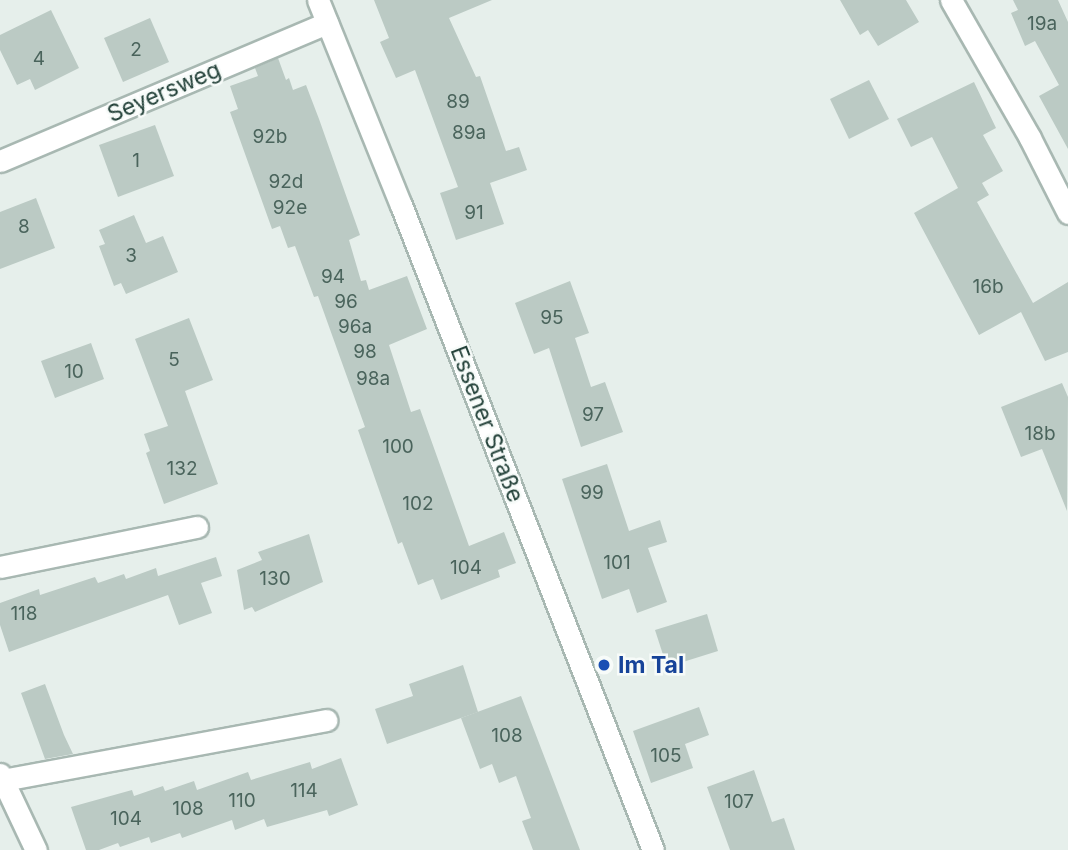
<!DOCTYPE html>
<html>
<head>
<meta charset="utf-8">
<style>
	body { margin:0 }
	#map { position:relative; width:1068px; height:850px; overflow:hidden; background:#e6efeb; font-family:Inter,sans-serif }
	div>[style] { position:absolute }
	.building>* { inset:0; background:#bbcac4 }
	.roads { filter:drop-shadow(2px 0 #a8b8b2) drop-shadow(-2px 0 #a8b8b2) drop-shadow(0 2px #a8b8b2) drop-shadow(0 -2px #a8b8b2) }
	.street>* { height:21px; margin:-10.5px; padding:0 10.5px; transform-origin:10.5px; border-radius:10.5px; background:#fff }
	.secondary>* { height:21px; margin:-10.5px; padding:0 10.5px; transform-origin:10.5px; border-radius:10.5px; background:#fff }
	.dots>* { width:19px; height:19px; translate:-50% -50%; box-sizing:border-box; border:4px solid #f7fbf9; border-radius:50% }
	span { translate:-50% -50%; white-space:nowrap; text-align:center; line-height:1.15; -webkit-text-stroke:5px #f7fbf9; paint-order:stroke }
	.number-label { font-size:19px; color:#4a645c }
	.number-label span { -webkit-text-stroke-width:0 }
	.street-label { font-size:23px; color:#24423a }
	.transit-label { font-size:23px; color:#164399; font-weight:700 }
	.left { translate:0 -50%; text-align:left }
</style>
</head>
<body>
<div id="map">
	<div class="building">
		<i style="clip-path:polygon(374px 0,492px 0,449px 18px,476px 77px,480px 76px,506px 151px,519px 147px,527px 170px,490px 183px,504px 224px,456px 240px,440px 193px,458px 187px,415px 70px,396px 78px,380px 42px,389px 38px)"></i>
		<i style="clip-path:polygon(840px 0,906px 0,919px 22px,878px 46px,868px 30px,860px 35px)"></i>
		<i style="clip-path:polygon(1013px 0,1058px 0,1068px 22px,1068px 149px,1039px 96px,1059px 85px,1035px 41px,1025px 46px,1011px 13px,1018px 10px)"></i>
		<i style="clip-path:polygon(51px 10px,79px 68px,35px 90px,30px 79px,17px 85px,0 50px,0 35px)"></i>
		<i style="clip-path:polygon(150px 18px,169px 62px,123px 82px,104px 38px)"></i>
		<i style="clip-path:polygon(278px 58px,286px 80px,289px 78px,293px 90px,306px 85px,319px 119px,360px 235px,349px 240px,361px 281px,366px 280px,369px 290px,407px 276px,427px 329px,389px 345px,411px 412px,420px 409px,469px 546px,504px 532px,516px 563px,498px 570px,500px 577px,441px 600px,433px 579px,418px 585px,402px 542px,398px 544px,358px 430px,365px 427px,318px 296px,314px 297px,295px 246px,288px 248px,280px 226px,272px 229px,230px 112px,238px 109px,230px 86px,258px 76px,255px 68px)"></i>
		<i style="clip-path:polygon(869px 80px,889px 119px,849px 139px,830px 99px)"></i>
		<i style="clip-path:polygon(974px 82px,996px 128px,983px 135px,1003px 171px,982px 183px,989px 195px,977px 202px,1033px 303px,1068px 282px,1068px 352px,1045px 361px,1021px 312px,979px 335px,914px 213px,958px 188px,932px 137px,911px 147px,897px 119px)"></i>
		<i style="clip-path:polygon(155px 125px,174px 176px,118px 197px,99px 145px)"></i>
		<i style="clip-path:polygon(36px 198px,55px 248px,0 269px,0 212px)"></i>
		<i style="clip-path:polygon(134px 215px,146px 243px,163px 236px,178px 272px,126px 294px,121px 283px,114px 286px,99px 246px,105px 244px,99px 230px)"></i>
		<i style="clip-path:polygon(570px 281px,589px 333px,575px 338px,591px 387px,605px 382px,623px 432px,581px 447px,549px 348px,534px 354px,515px 303px)"></i>
		<i style="clip-path:polygon(189px 318px,213px 380px,185px 391px,218px 484px,164px 504px,146px 453px,150px 451px,144px 434px,168px 426px,135px 339px)"></i>
		<i style="clip-path:polygon(91px 343px,104px 379px,55px 398px,41px 361px)"></i>
		<i style="clip-path:polygon(1062px 383px,1068px 397px,1067px 511px,1042px 449px,1021px 457px,1001px 407px)"></i>
		<i style="clip-path:polygon(607px 464px,629px 531px,660px 520px,667px 542px,648px 548px,667px 602px,637px 613px,629px 589px,602px 599px,562px 479px)"></i>
		<i style="clip-path:polygon(309px 534px,323px 582px,255px 612px,252px 607px,244px 610px,237px 570px,262px 560px,258px 552px)"></i>
		<i style="clip-path:polygon(216px 557px,222px 576px,201px 583px,212px 613px,179px 625px,168px 595px,9px 652px,0 625px,0 603px,39px 589px,40px 595px,95px 577px,98px 583px,124px 574px,126px 579px,156px 568px,158px 576px)"></i>
		<i style="clip-path:polygon(707px 614px,718px 651px,667px 667px,655px 630px)"></i>
		<i style="clip-path:polygon(463px 665px,478px 712px,387px 744px,375px 709px,413px 696px,409px 684px)"></i>
		<i style="clip-path:polygon(45px 684px,64px 735px,73px 754px,45px 759px,21px 693px)"></i>
		<i style="clip-path:polygon(521px 696px,554px 782px,580px 850px,533px 850px,522px 821px,531px 818px,516px 776px,499px 783px,492px 764px,480px 769px,461px 718px)"></i>
		<i style="clip-path:polygon(699px 707px,709px 735px,685px 744px,693px 768px,651px 783px,633px 731px)"></i>
		<i style="clip-path:polygon(341px 758px,358px 805px,329px 816px,327px 810px,267px 827px,264px 819px,235px 830px,232px 820px,182px 838px,180px 833px,151px 843px,149px 837px,120px 847px,118px 843px,99px 850px,86px 850px,71px 807px,132px 790px,134px 796px,163px 786px,165px 791px,194px 781px,197px 790px,248px 772px,251px 780px,310px 762px,312px 769px)"></i>
		<i style="clip-path:polygon(754px 770px,772px 822px,784px 818px,795px 850px,730px 850px,707px 787px)"></i>
	</div>
	<div class="roads">
		<div class="street">
			<i style="left:951px;top:0;width:159px;rotate:60.2deg"></i>
			<i style="left:1030px;top:138px;width:84px;rotate:63.1deg"></i>
			<i style="left:0;top:161px;width:355px;rotate:-22.9deg"></i>
			<i style="left:0;top:567px;width:201px;rotate:-11.5deg"></i>
			<i style="left:0;top:774px;width:84px;rotate:64.7deg"></i>
			<i style="left:3px;top:780px;width:329px;rotate:-10.5deg"></i>
		</div>
		<div class="secondary">
			<i style="left:318px;top:0;width:221px;rotate:68deg"></i>
			<i style="left:401px;top:205px;width:692px;rotate:68.66deg"></i>
		</div>
	</div>
	<div class="dots">
		<i style="left:604px;top:665px;background:#1a4fb4"></i>
	</div>
	<div class="number-label">
		<span style="left:1042px;top:24px">19a</span>
		<span style="left:136px;top:50px">2</span>
		<span style="left:39px;top:59px">4</span>
		<span style="left:458px;top:102px">89</span>
		<span style="left:469px;top:133px">89a</span>
		<span style="left:270px;top:137px">92b</span>
		<span style="left:136px;top:161px">1</span>
		<span style="left:286px;top:182px">92d</span>
		<span style="left:290px;top:208px">92e</span>
		<span style="left:474px;top:213px">91</span>
		<span style="left:24px;top:227px">8</span>
		<span style="left:131px;top:256px">3</span>
		<span style="left:333px;top:277px">94</span>
		<span style="left:988px;top:287px">16b</span>
		<span style="left:346px;top:302px">96</span>
		<span style="left:552px;top:318px">95</span>
		<span style="left:355px;top:327px">96a</span>
		<span style="left:365px;top:352px">98</span>
		<span style="left:174px;top:360px">5</span>
		<span style="left:74px;top:372px">10</span>
		<span style="left:373px;top:379px">98a</span>
		<span style="left:593px;top:415px">97</span>
		<span style="left:1040px;top:434px">18b</span>
		<span style="left:398px;top:447px">100</span>
		<span style="left:182px;top:469px">132</span>
		<span style="left:592px;top:493px">99</span>
		<span style="left:418px;top:504px">102</span>
		<span style="left:617px;top:563px">101</span>
		<span style="left:466px;top:568px">104</span>
		<span style="left:275px;top:579px">130</span>
		<span style="left:24px;top:614px">118</span>
		<span style="left:507px;top:736px">108</span>
		<span style="left:666px;top:756px">105</span>
		<span style="left:304px;top:791px">114</span>
		<span style="left:242px;top:801px">110</span>
		<span style="left:739px;top:802px">107</span>
		<span style="left:188px;top:809px">108</span>
		<span style="left:126px;top:819px">104</span>
	</div>
	<div class="street-label">
		<span style="left:164px;top:92px;rotate:-23deg">Seyersweg</span>
		<span style="left:487px;top:424px;rotate:69deg">Essener Straße</span>
	</div>
	<div class="transit-label">
		<span class="left" style="left:618px;top:665px">Im Tal</span>
	</div>
</div>
</body>
</html>
